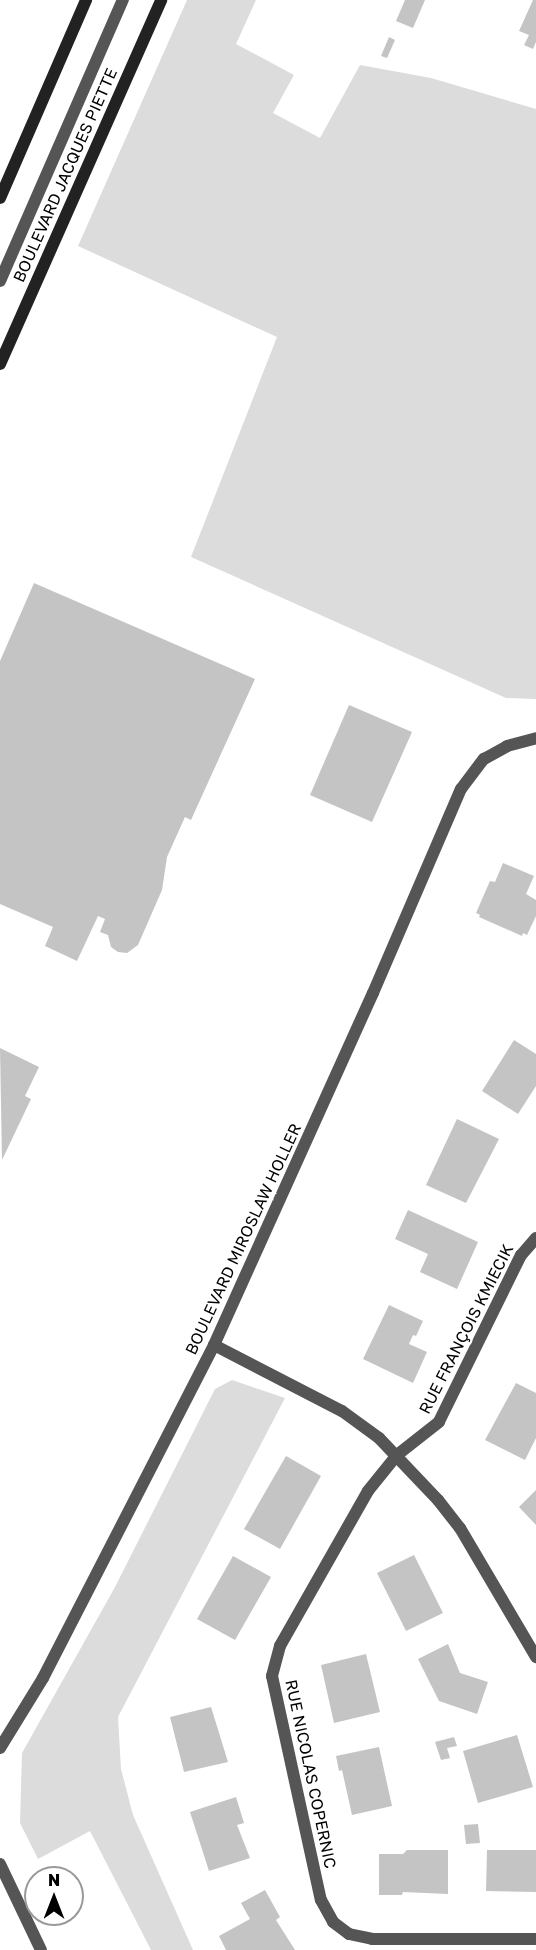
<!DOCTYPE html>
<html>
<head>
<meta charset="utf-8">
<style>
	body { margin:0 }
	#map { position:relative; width:536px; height:1950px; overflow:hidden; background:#fff; font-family:"Golos Text",sans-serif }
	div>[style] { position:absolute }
	.green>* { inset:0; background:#dcdcdc }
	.building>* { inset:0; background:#c4c4c4 }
	.service>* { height:12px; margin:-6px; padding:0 6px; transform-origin:6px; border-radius:6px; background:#555 }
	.minor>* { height:12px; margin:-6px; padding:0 6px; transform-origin:6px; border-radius:6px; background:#555 }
	.secondary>* { height:12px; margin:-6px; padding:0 6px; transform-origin:6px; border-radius:6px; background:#222 }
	span { translate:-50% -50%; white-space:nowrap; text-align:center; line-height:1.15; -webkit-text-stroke:4.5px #fff; paint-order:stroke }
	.street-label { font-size:16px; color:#000 }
	.north { position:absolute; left:24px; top:1866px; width:60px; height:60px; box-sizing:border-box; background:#fff; border:2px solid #999; border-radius:50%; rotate:0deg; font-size:16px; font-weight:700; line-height:24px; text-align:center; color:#000 }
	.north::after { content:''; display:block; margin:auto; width:21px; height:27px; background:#000; clip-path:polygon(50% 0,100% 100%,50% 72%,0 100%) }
</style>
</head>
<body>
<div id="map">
	<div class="green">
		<i style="clip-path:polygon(187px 0,256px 0,236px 44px,294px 75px,273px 113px,320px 138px,360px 65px,431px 78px,536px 109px,536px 699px,506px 698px,191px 557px,277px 337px,78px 246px)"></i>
		<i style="clip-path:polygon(232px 1380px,285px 1398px,118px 1717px,121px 1769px,133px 1815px,193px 1950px,151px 1950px,90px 1831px,38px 1859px,20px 1823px,22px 1753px,115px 1587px,215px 1389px)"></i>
	</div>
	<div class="building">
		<i style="clip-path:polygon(405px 0,425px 0,413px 28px,396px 21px)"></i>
		<i style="clip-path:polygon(533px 0,536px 0,536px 42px,533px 49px,524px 45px,529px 35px,519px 31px)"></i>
		<i style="clip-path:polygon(389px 37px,395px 40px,387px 58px,381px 56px)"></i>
		<i style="clip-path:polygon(34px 583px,255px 679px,191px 820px,185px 817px,167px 857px,162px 890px,138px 945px,127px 953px,118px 952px,111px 947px,108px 935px,100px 932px,105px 919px,98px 916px,77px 961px,45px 946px,53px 927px,0 904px,0 661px)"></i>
		<i style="clip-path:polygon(349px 705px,412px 732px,372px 822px,310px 795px)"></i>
		<i style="clip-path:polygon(503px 863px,534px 876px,526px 894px,536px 900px,536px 916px,527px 935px,523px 933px,522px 936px,479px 917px,480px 915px,476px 913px,490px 881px,495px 882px)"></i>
		<i style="clip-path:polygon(514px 1040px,536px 1054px,536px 1086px,518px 1114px,482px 1091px)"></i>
		<i style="clip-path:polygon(0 1048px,39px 1067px,25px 1096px,31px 1099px,2px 1160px)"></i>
		<i style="clip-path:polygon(457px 1119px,499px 1139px,466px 1203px,426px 1185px)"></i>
		<i style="clip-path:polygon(408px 1210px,478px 1242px,457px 1289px,420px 1272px,428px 1254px,395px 1239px)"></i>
		<i style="clip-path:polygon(389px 1305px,423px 1321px,416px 1336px,413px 1335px,409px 1344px,427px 1352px,413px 1383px,363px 1359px)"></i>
		<i style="clip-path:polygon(516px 1383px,536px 1393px,536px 1438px,525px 1460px,485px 1440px)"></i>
		<i style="clip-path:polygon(286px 1456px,321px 1476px,280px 1549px,244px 1529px)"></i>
		<i style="clip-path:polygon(536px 1490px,536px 1525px,519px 1507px)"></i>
		<i style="clip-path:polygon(414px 1555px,443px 1613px,406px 1631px,377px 1573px)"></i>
		<i style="clip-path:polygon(233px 1556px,271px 1577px,235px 1640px,197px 1619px)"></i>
		<i style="clip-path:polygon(448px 1644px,460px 1673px,488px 1682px,477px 1714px,439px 1701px,418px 1659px)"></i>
		<i style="clip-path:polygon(366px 1654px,380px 1712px,334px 1723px,321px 1665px)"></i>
		<i style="clip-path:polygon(211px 1707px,228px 1762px,184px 1772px,170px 1717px)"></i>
		<i style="clip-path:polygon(517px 1735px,533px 1787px,478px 1803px,463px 1751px)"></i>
		<i style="clip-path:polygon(454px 1737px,457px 1746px,447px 1748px,450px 1758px,441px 1760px,435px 1742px)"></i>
		<i style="clip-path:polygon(379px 1747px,392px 1806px,352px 1815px,342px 1770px,339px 1771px,336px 1756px)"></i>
		<i style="clip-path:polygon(236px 1797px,244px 1823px,237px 1825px,250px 1858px,209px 1871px,190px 1812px)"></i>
		<i style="clip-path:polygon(478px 1824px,480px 1843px,466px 1844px,464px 1825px)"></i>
		<i style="clip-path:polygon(407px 1850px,448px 1850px,448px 1894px,403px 1892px,402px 1895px,379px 1895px,379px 1854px,403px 1854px)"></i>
		<i style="clip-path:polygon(487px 1850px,536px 1850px,536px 1892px,486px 1891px)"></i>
		<i style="clip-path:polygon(265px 1890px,280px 1917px,276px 1920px,295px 1950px,226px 1950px,219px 1936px,250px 1919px,241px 1903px)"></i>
	</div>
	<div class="service">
		<i style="left:0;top:281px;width:307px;rotate:-66.4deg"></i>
		<i style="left:0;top:1864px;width:95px;rotate:64.5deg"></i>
	</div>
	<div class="minor">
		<i style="left:536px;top:1238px;width:23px;rotate:131deg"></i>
		<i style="left:521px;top:1255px;width:186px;rotate:116.2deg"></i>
		<i style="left:439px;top:1422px;width:53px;rotate:141.8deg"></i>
		<i style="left:397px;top:1455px;width:46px;rotate:128.9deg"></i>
		<i style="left:368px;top:1491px;width:178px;rotate:119.6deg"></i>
		<i style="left:280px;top:1646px;width:31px;rotate:105deg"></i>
		<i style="left:272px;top:1676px;width:229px;rotate:77.7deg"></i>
		<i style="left:321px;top:1900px;width:25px;rotate:61deg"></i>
		<i style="left:333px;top:1922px;width:20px;rotate:37deg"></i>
		<i style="left:349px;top:1934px;width:24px;rotate:12deg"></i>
		<i style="left:372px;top:1939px;width:164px"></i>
		<i style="left:214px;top:1345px;width:144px;rotate:27.3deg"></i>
		<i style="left:342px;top:1411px;width:46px;rotate:36.1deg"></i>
		<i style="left:379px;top:1438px;width:86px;rotate:46.4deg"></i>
		<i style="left:438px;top:1500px;width:36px;rotate:52deg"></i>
		<i style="left:460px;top:1528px;width:150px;rotate:59.5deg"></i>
		<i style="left:0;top:1748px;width:82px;rotate:-58.4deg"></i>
		<i style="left:43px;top:1678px;width:374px;rotate:-62.8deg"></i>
		<i style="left:214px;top:1345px;width:386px;rotate:-65.7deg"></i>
		<i style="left:373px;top:993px;width:222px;rotate:-66.7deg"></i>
		<i style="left:461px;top:789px;width:38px;rotate:-53deg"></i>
		<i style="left:484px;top:759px;width:26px;rotate:-29deg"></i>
		<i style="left:507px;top:746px;width:30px;rotate:-15deg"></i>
	</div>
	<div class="secondary">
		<i style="left:0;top:198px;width:216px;rotate:-66.5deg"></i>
		<i style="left:0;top:364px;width:398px;rotate:-66.1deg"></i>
	</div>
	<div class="street-label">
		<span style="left:65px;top:175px;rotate:-66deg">BOULEVARD JACQUES PIETTE</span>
		<span style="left:243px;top:1239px;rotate:-65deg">BOULEVARD MIROSLAW HOLLER</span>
		<span style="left:466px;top:1329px;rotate:-63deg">RUE FRANÇOIS KMIECIK</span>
		<span style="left:311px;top:1774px;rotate:78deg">RUE NICOLAS COPERNIC</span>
	</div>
	<div class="north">N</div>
</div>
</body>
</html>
